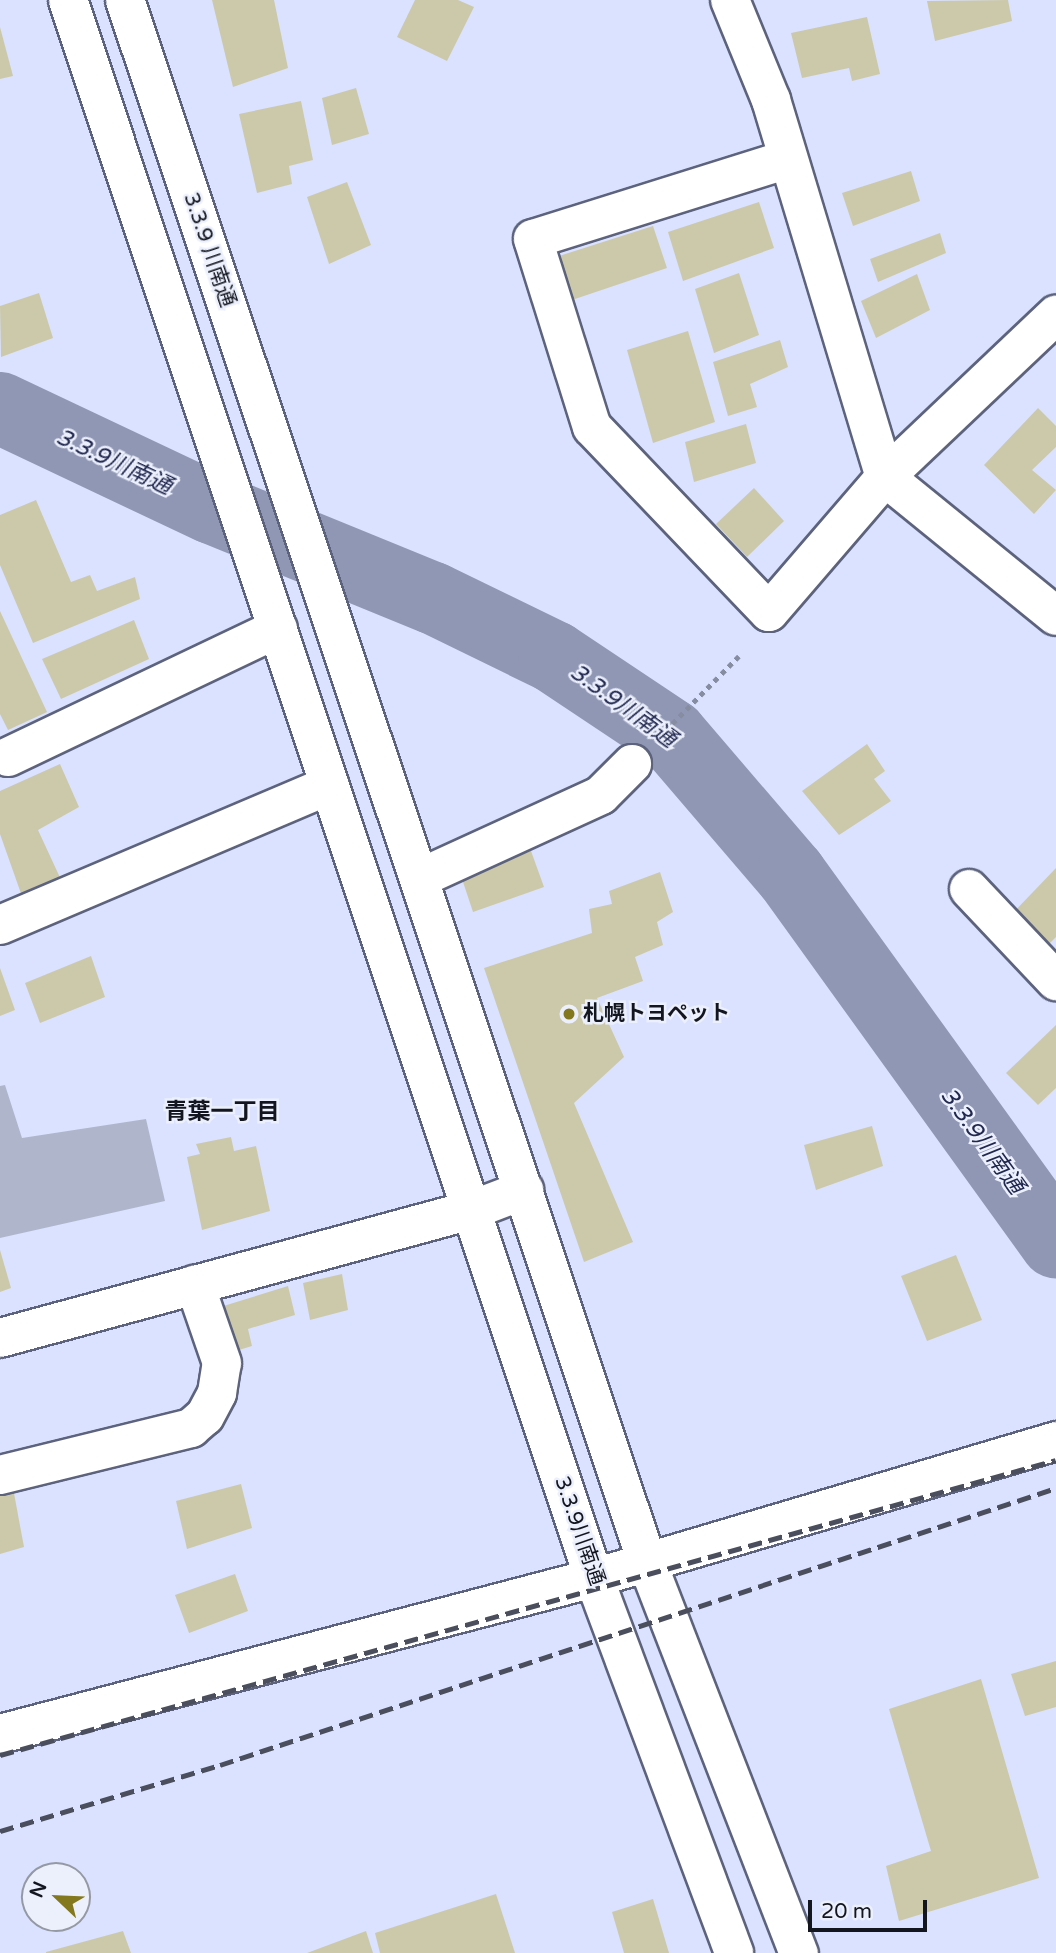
<!DOCTYPE html>
<html>
<head>
<meta charset="utf-8">
<style>
	body { margin:0 }
	#map { position:relative; width:1056px; height:1953px; overflow:hidden; background:#dae2ff; font-family:"Varela Round","Noto Sans JP",sans-serif }
	div>[style] { position:absolute }
	.green>* { inset:0; background:#afb6cc }
	.water>* { inset:0; background:#9097b4 }
	.river>* { height:72px; margin:-36px; padding:0 36px; transform-origin:36px; border-radius:36px; background:#9097b4 }
	.building>* { inset:0; background:#ccc9ab }
	.path>* { height:4.5px; margin-top:-2.25px; transform-origin:0; background:repeating-linear-gradient(90deg,#878da1 0 5px,transparent 0 10px) }
	.roads { filter:drop-shadow(2px 0 #5d637c) drop-shadow(-2px 0 #5d637c) drop-shadow(0 2px #5d637c) drop-shadow(0 -2px #5d637c) }
	.minor>* { height:38px; margin:-19px; padding:0 19px; transform-origin:19px; border-radius:19px; background:#fff }
	.tertiary>* { height:38px; margin:-19px; padding:0 19px; transform-origin:19px; border-radius:19px; background:#fff }
	.rail>* { height:5px; margin-top:-2.5px; transform-origin:0; background:repeating-linear-gradient(90deg,#4a4e5d 0 14px,transparent 0 21px) }
	.dots>* { width:19px; height:19px; translate:-50% -50%; box-sizing:border-box; border:4px solid #ecf0fc; border-radius:50% }
	span { translate:-50% -50%; white-space:nowrap; text-align:center; line-height:1.15; -webkit-text-stroke:5px #ecf0fc; paint-order:stroke }
	.street-label { font-size:21px; color:#13161f }
	.poi-label { font-size:21px; color:#13161f; font-weight:700 }
	.left { translate:0 -50%; text-align:left }
	.water-label { font-size:23px; color:#212850; font-style:italic }
	.neighbourhood-label { font-size:23px; color:#13161f; font-weight:700 }
	.north { position:absolute; left:21px; top:1862px; width:70px; height:70px; box-sizing:border-box; background:#ecf0fc; border:2px solid #9599a4; border-radius:50%; rotate:293deg; font-size:19px; font-weight:700; line-height:28px; text-align:center; color:#13161f }
	.north::after { content:''; display:block; margin:auto; width:24px; height:32px; background:#83781d; clip-path:polygon(50% 0,100% 100%,50% 72%,0 100%) }
	.scale { position:absolute; left:808px; top:1900px; width:119px; height:32px; box-sizing:border-box; border:4px solid #13161f; border-top:0; padding-left:9px; font-size:21px; line-height:24px; white-space:nowrap; color:#13161f; -webkit-text-stroke:5px #ecf0fc; paint-order:stroke }
</style>
</head>
<body>
<div id="map">
	<div class="green">
		<i style="clip-path:polygon(5px 1085px,22px 1138px,146px 1119px,165px 1201px,0 1238px,0 1086px)"></i>
	</div>
	<div class="water">
		<i style="clip-path:polygon(0 382px,100px 433px,96px 473px,0 433px)"></i>
	</div>
	<div class="river">
		<i style="left:0;top:408px;width:234px;rotate:25.3deg"></i>
		<i style="left:212px;top:508px;width:239px;rotate:22.2deg"></i>
		<i style="left:433px;top:598px;width:135px;rotate:26deg"></i>
		<i style="left:554px;top:657px;width:141px;rotate:33.7deg"></i>
		<i style="left:671px;top:735px;width:184px;rotate:49.4deg"></i>
		<i style="left:791px;top:875px;width:453px;rotate:54.2deg"></i>
	</div>
	<div class="building">
		<i style="clip-path:polygon(212px 0,274px 0,288px 68px,233px 87px)"></i>
		<i style="clip-path:polygon(415px 0,458px 0,474px 7px,447px 61px,397px 37px)"></i>
		<i style="clip-path:polygon(1008px 0,1012px 21px,935px 41px,927px 1px)"></i>
		<i style="clip-path:polygon(867px 17px,880px 74px,852px 81px,849px 68px,802px 78px,791px 33px)"></i>
		<i style="clip-path:polygon(0 27px,13px 76px,0 79px)"></i>
		<i style="clip-path:polygon(356px 88px,369px 134px,332px 145px,322px 98px)"></i>
		<i style="clip-path:polygon(301px 101px,313px 160px,289px 166px,292px 184px,257px 193px,239px 114px)"></i>
		<i style="clip-path:polygon(911px 171px,920px 201px,853px 226px,842px 193px)"></i>
		<i style="clip-path:polygon(347px 182px,371px 245px,329px 264px,307px 197px)"></i>
		<i style="clip-path:polygon(759px 202px,774px 248px,683px 281px,668px 232px)"></i>
		<i style="clip-path:polygon(653px 226px,667px 268px,569px 301px,556px 257px)"></i>
		<i style="clip-path:polygon(940px 233px,946px 253px,878px 282px,870px 259px)"></i>
		<i style="clip-path:polygon(739px 273px,759px 335px,714px 353px,695px 289px)"></i>
		<i style="clip-path:polygon(917px 274px,930px 310px,876px 338px,861px 301px)"></i>
		<i style="clip-path:polygon(39px 293px,53px 338px,1px 357px,0 306px)"></i>
		<i style="clip-path:polygon(688px 331px,715px 422px,653px 443px,627px 350px)"></i>
		<i style="clip-path:polygon(780px 340px,788px 367px,750px 384px,757px 407px,728px 416px,713px 362px)"></i>
		<i style="clip-path:polygon(1038px 408px,1056px 426px,1056px 447px,1032px 470px,1056px 490px,1034px 514px,984px 465px)"></i>
		<i style="clip-path:polygon(746px 424px,756px 463px,694px 482px,685px 442px)"></i>
		<i style="clip-path:polygon(754px 488px,784px 521px,747px 557px,716px 524px)"></i>
		<i style="clip-path:polygon(36px 500px,71px 582px,90px 575px,97px 591px,135px 577px,140px 599px,33px 643px,0 565px,0 515px)"></i>
		<i style="clip-path:polygon(0 611px,47px 712px,8px 730px,0 714px)"></i>
		<i style="clip-path:polygon(134px 620px,149px 659px,61px 699px,42px 659px)"></i>
		<i style="clip-path:polygon(867px 744px,885px 771px,874px 779px,891px 801px,839px 835px,802px 791px)"></i>
		<i style="clip-path:polygon(60px 764px,79px 807px,38px 830px,63px 884px,24px 902px,0 834px,0 791px)"></i>
		<i style="clip-path:polygon(531px 851px,544px 887px,473px 912px,461px 876px)"></i>
		<i style="clip-path:polygon(1056px 868px,1056px 937px,1046px 947px,1013px 913px)"></i>
		<i style="clip-path:polygon(660px 872px,673px 912px,657px 922px,663px 945px,635px 957px,643px 981px,597px 998px,624px 1057px,574px 1103px,633px 1242px,584px 1262px,484px 968px,592px 933px,589px 909px,612px 904px,609px 891px)"></i>
		<i style="clip-path:polygon(91px 956px,105px 997px,40px 1023px,25px 983px)"></i>
		<i style="clip-path:polygon(0 968px,15px 1010px,0 1016px)"></i>
		<i style="clip-path:polygon(1056px 1025px,1056px 1088px,1038px 1105px,1006px 1073px)"></i>
		<i style="clip-path:polygon(872px 1126px,883px 1166px,816px 1190px,804px 1145px)"></i>
		<i style="clip-path:polygon(231px 1137px,234px 1151px,256px 1146px,270px 1211px,202px 1230px,187px 1157px,200px 1154px,196px 1144px)"></i>
		<i style="clip-path:polygon(0 1250px,11px 1288px,0 1292px)"></i>
		<i style="clip-path:polygon(956px 1255px,982px 1320px,927px 1341px,901px 1276px)"></i>
		<i style="clip-path:polygon(342px 1274px,348px 1310px,310px 1320px,303px 1283px)"></i>
		<i style="clip-path:polygon(288px 1286px,295px 1315px,248px 1329px,252px 1346px,229px 1353px,217px 1308px)"></i>
		<i style="clip-path:polygon(241px 1484px,252px 1528px,187px 1549px,176px 1501px)"></i>
		<i style="clip-path:polygon(13px 1488px,24px 1547px,0 1554px,0 1491px)"></i>
		<i style="clip-path:polygon(235px 1574px,248px 1611px,189px 1633px,175px 1595px)"></i>
		<i style="clip-path:polygon(1056px 1661px,1056px 1707px,1025px 1716px,1011px 1674px)"></i>
		<i style="clip-path:polygon(981px 1679px,1039px 1878px,899px 1921px,886px 1866px,931px 1851px,889px 1709px)"></i>
		<i style="clip-path:polygon(496px 1894px,515px 1953px,380px 1953px,375px 1933px)"></i>
		<i style="clip-path:polygon(653px 1899px,669px 1953px,624px 1953px,612px 1912px)"></i>
		<i style="clip-path:polygon(123px 1931px,131px 1953px,46px 1953px,46px 1952px)"></i>
		<i style="clip-path:polygon(366px 1931px,373px 1953px,307px 1953px)"></i>
	</div>
	<div class="path">
		<i style="left:658px;top:738px;width:115px;rotate:-45.4deg"></i>
	</div>
	<div class="roads">
		<div class="minor">
			<i style="left:730px;top:0;width:108px;rotate:67.7deg"></i>
			<i style="left:771px;top:100px;width:394px;rotate:73.2deg"></i>
			<i style="left:885px;top:477px;width:220px;rotate:39.1deg"></i>
			<i style="left:788px;top:159px;width:267px;rotate:162.6deg"></i>
			<i style="left:533px;top:239px;width:197px;rotate:72.6deg"></i>
			<i style="left:592px;top:427px;width:256px;rotate:46.3deg"></i>
			<i style="left:769px;top:612px;width:178px;rotate:-49.3deg"></i>
			<i style="left:885px;top:477px;width:236px;rotate:-43.5deg"></i>
			<i style="left:8px;top:757px;width:299px;rotate:-25.5deg"></i>
			<i style="left:420px;top:878px;width:199px;rotate:-24.6deg"></i>
			<i style="left:601px;top:795px;width:44px;rotate:-45deg"></i>
			<i style="left:969px;top:889px;width:127px;rotate:46.6deg"></i>
			<i style="left:0;top:925px;width:358px;rotate:-23deg"></i>
			<i style="left:0;top:1338px;width:489px;rotate:-15.2deg"></i>
			<i style="left:472px;top:1210px;width:56px;rotate:-21deg"></i>
			<i style="left:0;top:1475px;width:197px;rotate:-13.8deg"></i>
			<i style="left:191px;top:1428px;width:18px;rotate:-41deg"></i>
			<i style="left:205px;top:1416px;width:26px;rotate:-62deg"></i>
			<i style="left:217px;top:1393px;width:30px;rotate:-81deg"></i>
			<i style="left:222px;top:1363px;width:83px;rotate:-109.1deg"></i>
			<i style="left:0;top:1734px;width:614px;rotate:-14.72deg"></i>
			<i style="left:594px;top:1578px;width:482px;rotate:-16.5deg"></i>
		</div>
		<div class="tertiary">
			<i style="left:68px;top:0;width:1663px;rotate:71.57deg"></i>
			<i style="left:594px;top:1578px;width:400px;rotate:69.5deg"></i>
			<i style="left:125px;top:0;width:1647px;rotate:71.52deg"></i>
			<i style="left:647px;top:1562px;width:420px;rotate:68.8deg"></i>
		</div>
	</div>
	<div class="rail">
		<i style="left:0;top:1755px;width:1096px;rotate:-15.61deg"></i>
		<i style="left:0;top:1831px;width:230px;rotate:-16.7deg"></i>
		<i style="left:220px;top:1765px;width:881px;rotate:-18.33deg"></i>
	</div>
	<div class="dots">
		<i style="left:569px;top:1014px;background:#83781d"></i>
	</div>
	<div class="street-label">
		<span style="left:209px;top:250px;rotate:71deg">3.3.9 川南通</span>
		<span style="left:579px;top:1531px;rotate:71deg">3.3.9川南通</span>
	</div>
	<div class="poi-label">
		<span class="left" style="left:583px;top:1014px">札幌トヨペット</span>
	</div>
	<div class="water-label">
		<span style="left:114px;top:462px;rotate:25deg">3.3.9川南通</span>
		<span style="left:623px;top:706px;rotate:36deg">3.3.9川南通</span>
		<span style="left:982px;top:1141px;rotate:54deg">3.3.9川南通</span>
	</div>
	<div class="neighbourhood-label">
		<span style="left:222px;top:1112px">青葉一丁目</span>
	</div>
	<div class="north">N</div>
	<div class="scale">20 m</div>
</div>
</body>
</html>
